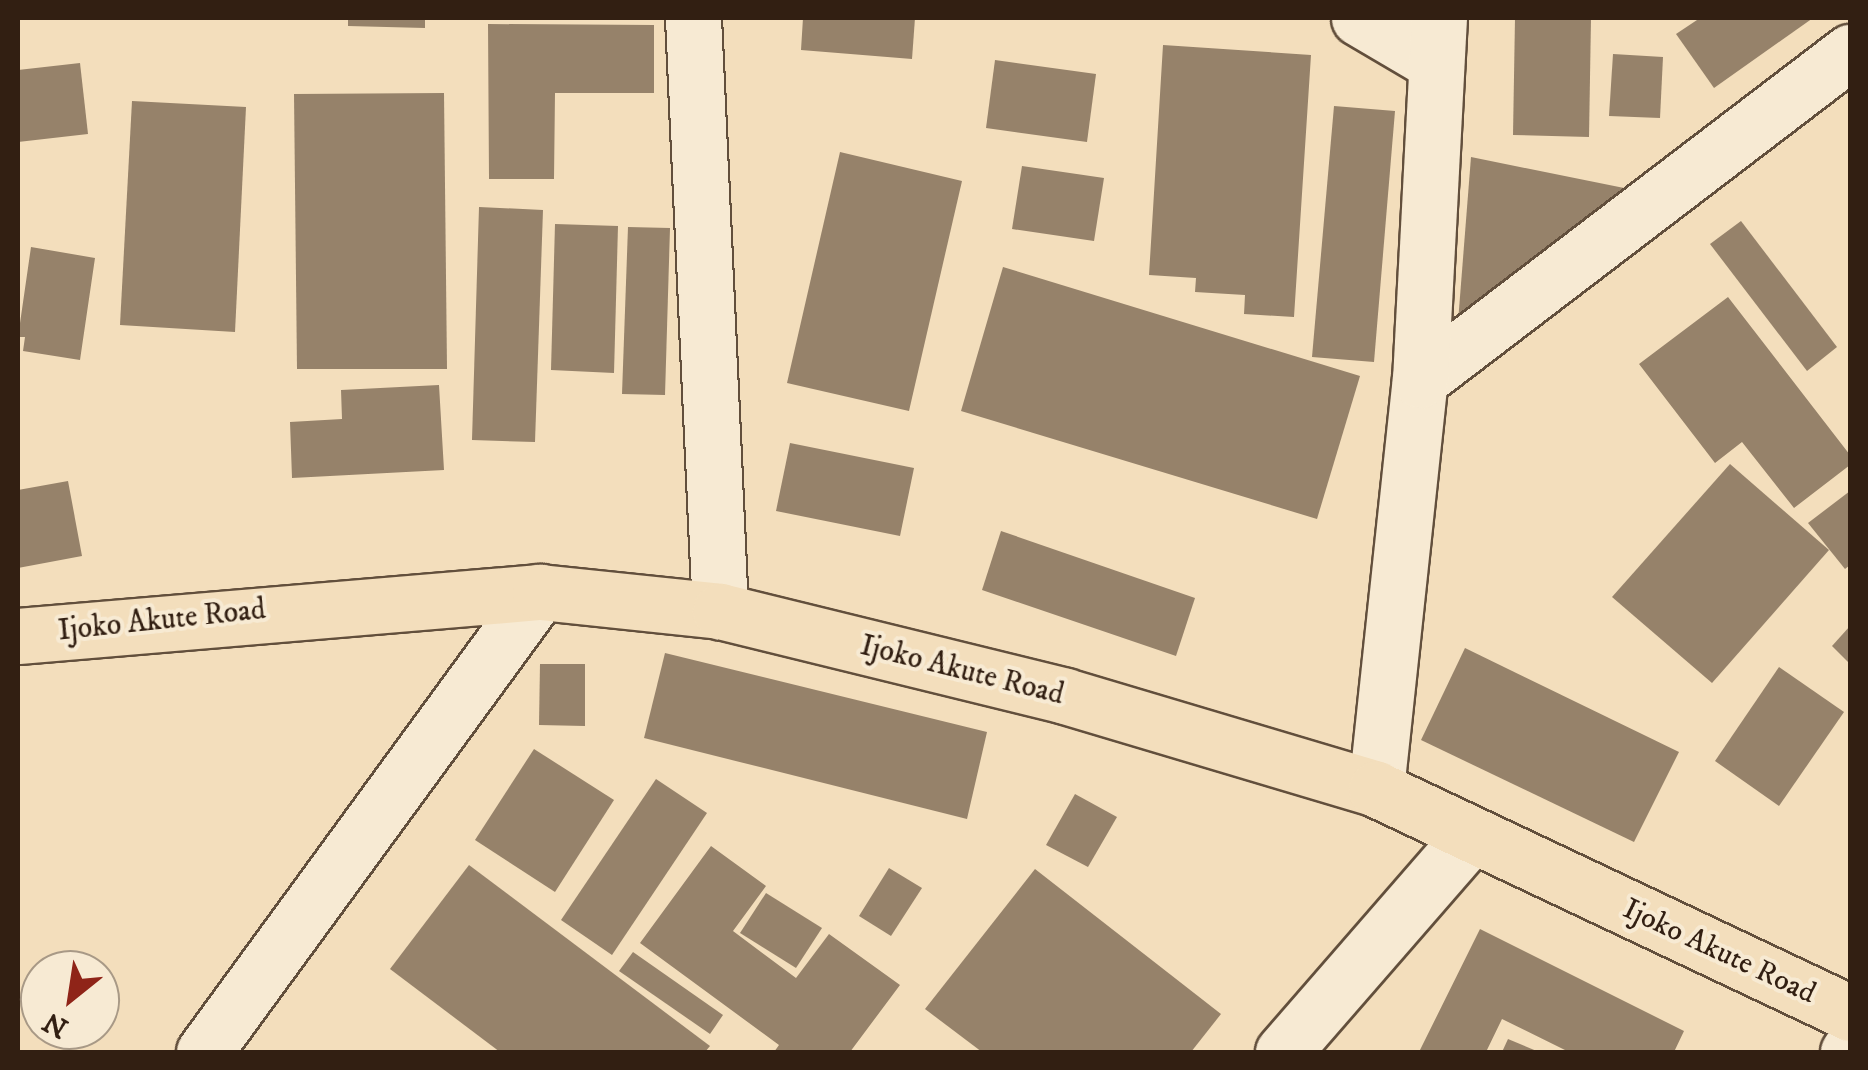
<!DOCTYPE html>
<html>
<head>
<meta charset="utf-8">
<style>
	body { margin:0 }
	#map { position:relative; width:1868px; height:1070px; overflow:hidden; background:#f3debc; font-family:"IM FELL DW Pica",serif }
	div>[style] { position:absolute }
	.building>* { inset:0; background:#96826a }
	.roads { filter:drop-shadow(2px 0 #624f3c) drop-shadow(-2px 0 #624f3c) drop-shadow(0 2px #624f3c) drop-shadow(0 -2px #624f3c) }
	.minor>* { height:55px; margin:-27.5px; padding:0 27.5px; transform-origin:27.5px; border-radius:27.5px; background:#f7ead3 }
	.major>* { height:55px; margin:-27.5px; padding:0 27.5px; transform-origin:27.5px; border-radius:27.5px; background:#f3debc }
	span { translate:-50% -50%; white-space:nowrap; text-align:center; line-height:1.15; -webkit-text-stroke:8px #f7ead3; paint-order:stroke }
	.street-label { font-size:30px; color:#321f12 }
	.frame { position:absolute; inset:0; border:20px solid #321f12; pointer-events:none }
	.north { position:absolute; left:20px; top:950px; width:100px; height:100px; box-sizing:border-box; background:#f7ead3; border:2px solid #a89986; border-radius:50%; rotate:210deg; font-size:28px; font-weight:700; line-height:40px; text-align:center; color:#321f12 }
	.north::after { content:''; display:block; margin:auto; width:35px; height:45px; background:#8f2418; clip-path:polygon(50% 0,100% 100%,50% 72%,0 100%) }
</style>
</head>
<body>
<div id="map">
	<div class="building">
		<i style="clip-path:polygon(348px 18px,425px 18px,425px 28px,348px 26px)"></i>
		<i style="clip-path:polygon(803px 18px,915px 18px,912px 59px,801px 50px)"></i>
		<i style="clip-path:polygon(1515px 18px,1591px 18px,1589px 137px,1513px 135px)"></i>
		<i style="clip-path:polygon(1700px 18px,1813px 18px,1714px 88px,1676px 34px)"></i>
		<i style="clip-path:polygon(488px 24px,654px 25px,654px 93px,555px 93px,554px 179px,489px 179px)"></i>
		<i style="clip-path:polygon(1163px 45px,1311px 55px,1294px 317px,1244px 314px,1245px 295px,1195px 292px,1196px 278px,1149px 275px)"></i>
		<i style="clip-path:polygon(1613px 54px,1663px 57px,1660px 118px,1609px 116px)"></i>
		<i style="clip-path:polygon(995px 60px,1096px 74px,1087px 142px,986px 128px)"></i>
		<i style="clip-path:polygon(80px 63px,88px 134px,18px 142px,18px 70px)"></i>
		<i style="clip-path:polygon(444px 93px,447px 369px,297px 369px,294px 94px)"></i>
		<i style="clip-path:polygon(132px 101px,246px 107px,235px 332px,120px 325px)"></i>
		<i style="clip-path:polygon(1334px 106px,1395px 111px,1374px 362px,1312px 357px)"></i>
		<i style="clip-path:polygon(840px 152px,962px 181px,909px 411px,787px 383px)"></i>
		<i style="clip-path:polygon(1471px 157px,1629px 189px,1458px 322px)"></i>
		<i style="clip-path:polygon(1022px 166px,1104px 178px,1094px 241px,1012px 229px)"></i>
		<i style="clip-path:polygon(479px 207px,543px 210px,535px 442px,472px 440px)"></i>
		<i style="clip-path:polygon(1741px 221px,1837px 347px,1807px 371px,1710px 244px)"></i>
		<i style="clip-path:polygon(555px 224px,618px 226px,614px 373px,551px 370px)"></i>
		<i style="clip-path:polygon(628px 227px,670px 228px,665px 395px,622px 394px)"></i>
		<i style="clip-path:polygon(31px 247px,95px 258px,80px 360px,23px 351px,25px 337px,18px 337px)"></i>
		<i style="clip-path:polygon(1003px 267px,1360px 376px,1317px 519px,961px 411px)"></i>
		<i style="clip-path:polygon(1728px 297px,1850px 455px,1850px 465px,1794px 508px,1742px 442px,1715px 463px,1639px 364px)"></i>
		<i style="clip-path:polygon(439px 385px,444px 470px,292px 478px,290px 422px,342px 419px,341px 390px)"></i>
		<i style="clip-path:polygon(790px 443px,914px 468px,900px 536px,776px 511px)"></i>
		<i style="clip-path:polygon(1730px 464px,1829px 550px,1712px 683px,1612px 597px)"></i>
		<i style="clip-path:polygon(68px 481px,82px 556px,18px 568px,18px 490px)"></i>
		<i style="clip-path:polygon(1850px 491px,1850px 565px,1845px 569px,1808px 523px)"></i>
		<i style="clip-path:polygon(1001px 531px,1195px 598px,1176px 656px,982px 590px)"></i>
		<i style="clip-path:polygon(1850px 626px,1850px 664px,1832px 646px)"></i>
		<i style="clip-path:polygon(1465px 648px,1679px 752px,1634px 842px,1421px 740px)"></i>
		<i style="clip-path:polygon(665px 653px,987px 732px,967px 819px,644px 738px)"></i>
		<i style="clip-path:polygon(540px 664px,585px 664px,585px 726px,539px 725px)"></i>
		<i style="clip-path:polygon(1779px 667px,1844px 712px,1779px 806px,1715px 761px)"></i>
		<i style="clip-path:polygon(534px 749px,614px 800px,555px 892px,475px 840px)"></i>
		<i style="clip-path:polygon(656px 779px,707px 813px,612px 955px,561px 920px)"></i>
		<i style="clip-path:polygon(1075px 794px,1117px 817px,1088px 867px,1046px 845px)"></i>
		<i style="clip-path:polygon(711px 846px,766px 886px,733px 931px,796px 978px,829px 934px,900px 985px,850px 1052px,774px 1052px,779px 1045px,640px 943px)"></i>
		<i style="clip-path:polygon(469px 865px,710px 1046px,705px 1052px,500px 1052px,390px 969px)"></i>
		<i style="clip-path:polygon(889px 868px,922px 888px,891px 936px,859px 916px)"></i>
		<i style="clip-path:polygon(1035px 869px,1221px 1014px,1191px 1052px,982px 1052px,925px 1009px)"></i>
		<i style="clip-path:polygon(766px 893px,822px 928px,796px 968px,740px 933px)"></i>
		<i style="clip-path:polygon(1480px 929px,1684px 1031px,1674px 1052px,1569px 1052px,1502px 1019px,1486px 1052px,1419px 1052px)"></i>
		<i style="clip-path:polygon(633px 952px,723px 1015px,710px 1034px,619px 971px)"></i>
		<i style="clip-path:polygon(1508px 1039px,1539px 1052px,1502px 1052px)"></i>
	</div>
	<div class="roads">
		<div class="minor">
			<i style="left:693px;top:18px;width:594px;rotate:87.39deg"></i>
			<i style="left:1359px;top:18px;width:85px;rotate:30.5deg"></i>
			<i style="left:1420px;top:380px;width:541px;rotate:-37.34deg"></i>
			<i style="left:1376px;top:789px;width:411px;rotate:-83.9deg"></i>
			<i style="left:1420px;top:380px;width:362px;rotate:-87deg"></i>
			<i style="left:204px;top:1052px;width:570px;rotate:-53.85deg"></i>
			<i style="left:1283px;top:1052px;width:284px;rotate:-49deg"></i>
			<i style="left:1848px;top:1052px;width:4px;rotate:-56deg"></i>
		</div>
		<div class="major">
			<i style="left:18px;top:636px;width:524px;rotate:-4.82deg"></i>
			<i style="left:540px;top:592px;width:181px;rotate:6deg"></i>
			<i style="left:720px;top:611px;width:355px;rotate:13.8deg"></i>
			<i style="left:1065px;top:696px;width:325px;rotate:16.6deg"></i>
			<i style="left:1376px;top:789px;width:524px;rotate:25.29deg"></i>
		</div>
	</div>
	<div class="street-label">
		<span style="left:162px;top:621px;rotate:-6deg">Ijoko Akute Road</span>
		<span style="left:962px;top:671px;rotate:14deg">Ijoko Akute Road</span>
		<span style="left:1719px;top:952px;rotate:25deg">Ijoko Akute Road</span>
	</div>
	<div class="frame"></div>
	<div class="north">N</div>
</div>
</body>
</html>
